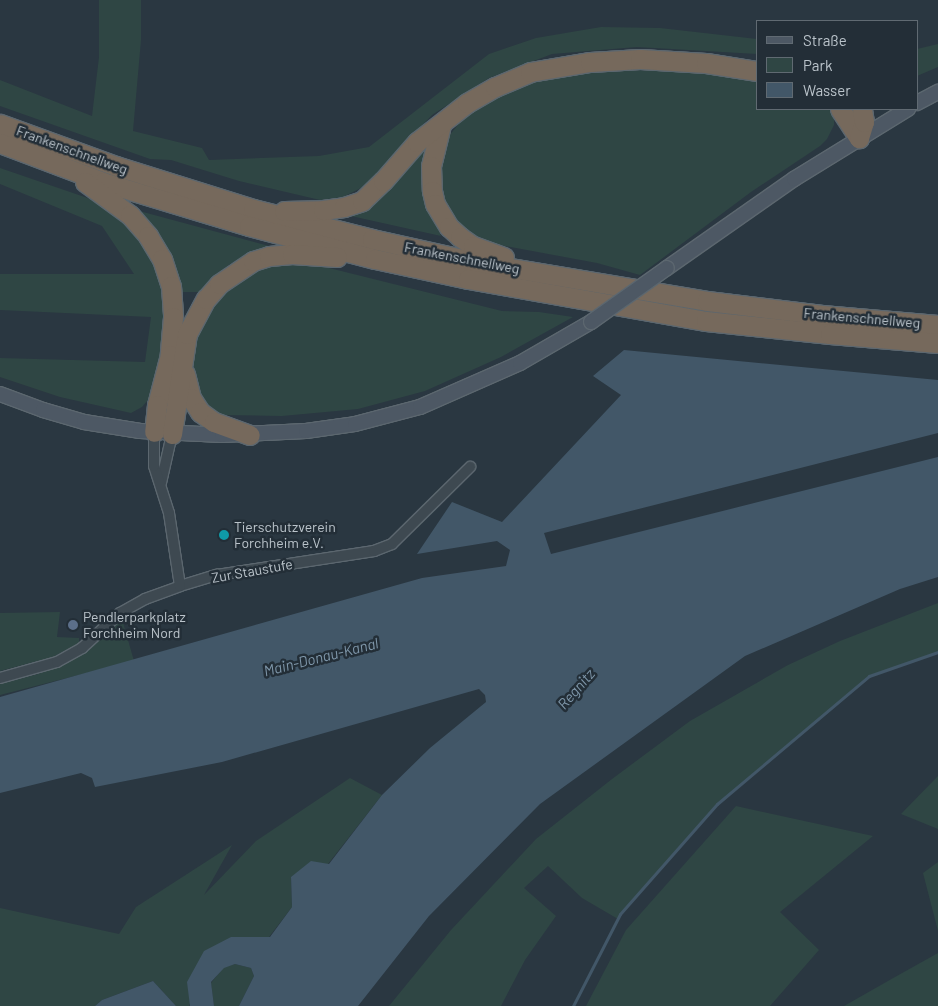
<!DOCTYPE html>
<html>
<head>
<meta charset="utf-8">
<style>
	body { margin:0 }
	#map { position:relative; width:938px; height:1006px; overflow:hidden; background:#2a3741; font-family:Barlow,sans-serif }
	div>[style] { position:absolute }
	.green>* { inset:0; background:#2f4644 }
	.water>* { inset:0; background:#425768 }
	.stream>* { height:3px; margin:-1.5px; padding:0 1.5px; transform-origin:1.5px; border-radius:1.5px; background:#425768 }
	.roads { filter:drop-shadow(1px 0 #5c676f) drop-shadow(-1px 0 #5c676f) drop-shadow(0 1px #5c676f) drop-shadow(0 -1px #5c676f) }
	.street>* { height:10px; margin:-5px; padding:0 5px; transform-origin:5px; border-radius:5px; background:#3e4951 }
	.secondary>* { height:14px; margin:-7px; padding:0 7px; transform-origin:7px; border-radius:7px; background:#4d5864 }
	.highway>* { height:19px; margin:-9.5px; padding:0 9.5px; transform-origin:9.5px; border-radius:9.5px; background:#76695c }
	.bridges { filter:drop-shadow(1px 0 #5c676f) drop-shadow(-1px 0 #5c676f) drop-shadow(0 1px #5c676f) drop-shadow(0 -1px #5c676f) }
	.secondary-bridge>* { height:14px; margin:-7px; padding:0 7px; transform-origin:7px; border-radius:7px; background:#4d5864 }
	.dots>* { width:14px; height:14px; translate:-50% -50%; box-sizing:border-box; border:2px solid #232e37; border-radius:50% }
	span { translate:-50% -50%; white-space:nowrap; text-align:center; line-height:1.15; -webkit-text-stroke:5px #232e37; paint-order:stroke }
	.street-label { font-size:14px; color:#bbc4cb }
	.poi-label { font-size:14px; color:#bbc4cb }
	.left { translate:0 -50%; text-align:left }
	.water-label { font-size:15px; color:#7f97aa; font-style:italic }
	.legend { position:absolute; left:756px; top:20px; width:162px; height:90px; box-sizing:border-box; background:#232e37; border:1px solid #606a72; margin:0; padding:6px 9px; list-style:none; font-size:15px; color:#bbc4cb }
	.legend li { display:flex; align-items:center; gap:10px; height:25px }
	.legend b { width:25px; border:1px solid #606a72 }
</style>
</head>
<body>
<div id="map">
	<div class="green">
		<i style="clip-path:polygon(99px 0,141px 0,141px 40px,133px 131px,202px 148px,209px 160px,319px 156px,369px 147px,489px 54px,536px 38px,601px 27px,660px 28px,757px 39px,757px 54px,637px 47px,552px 54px,489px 78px,432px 115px,387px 162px,371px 183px,343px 197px,320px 200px,239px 181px,171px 160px,150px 159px,0 106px,0 80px,92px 116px,99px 57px)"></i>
		<i style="clip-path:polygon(938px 44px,938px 67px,917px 76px,917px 49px)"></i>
		<i style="clip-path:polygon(612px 70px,699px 71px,757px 81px,757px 109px,829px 109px,834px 116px,834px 125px,827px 139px,820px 146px,751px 192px,640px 275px,597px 263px,478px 241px,447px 212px,440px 192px,438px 173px,442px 150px,449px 136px,460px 122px,474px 110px,515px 89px,547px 78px)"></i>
		<i style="clip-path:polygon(424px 139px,431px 143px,433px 215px,441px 236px,342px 214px)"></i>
		<i style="clip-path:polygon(0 168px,108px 205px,129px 221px,156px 260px,166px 298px,165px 338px,153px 394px,142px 407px,131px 413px,60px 397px,0 377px,0 358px,145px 362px,151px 317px,0 310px,0 274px,134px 274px,102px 226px,0 184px)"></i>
		<i style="clip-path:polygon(132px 209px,273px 247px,230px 264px,212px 279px,202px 292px,176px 292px)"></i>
		<i style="clip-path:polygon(293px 259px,502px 311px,539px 312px,573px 317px,501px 357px,425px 391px,358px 409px,282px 416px,222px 415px,206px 408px,193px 387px,190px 361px,197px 326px,223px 287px,243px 271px)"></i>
		<i style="clip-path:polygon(938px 603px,938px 652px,869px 676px,717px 804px,618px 919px,582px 898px,548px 866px,524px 888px,556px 916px,525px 960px,501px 1006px,389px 1006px,451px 930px,536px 839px,612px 779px,690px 721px,788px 665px,840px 641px)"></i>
		<i style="clip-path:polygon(60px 612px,57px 637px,79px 638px,79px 643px,53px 657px,0 671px,0 613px)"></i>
		<i style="clip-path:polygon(122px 619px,134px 661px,0 695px,0 684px,38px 674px,63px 665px)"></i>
		<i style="clip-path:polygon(938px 776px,938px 829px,901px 814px)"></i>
		<i style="clip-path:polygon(350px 778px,382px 795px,328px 864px,291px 877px,292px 907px,269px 937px,231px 937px,189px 1005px,190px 1006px,176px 1006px,153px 981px,102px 1000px,95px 1006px,0 1006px,0 908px,119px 934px,136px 907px,232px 845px,204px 895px,256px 841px)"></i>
		<i style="clip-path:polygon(736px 806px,873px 836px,780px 912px,819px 950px,770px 1006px,586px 1006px,626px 930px)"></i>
		<i style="clip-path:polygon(938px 862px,938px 931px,923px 873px)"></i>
		<i style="clip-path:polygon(938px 953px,938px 1006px,844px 1006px,895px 977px)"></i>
		<i style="clip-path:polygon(235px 964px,251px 968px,254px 976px,239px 1006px,214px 1006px,211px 983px,224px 967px)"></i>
	</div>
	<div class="water">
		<i style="clip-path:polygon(624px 350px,938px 380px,938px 433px,544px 533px,551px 554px,938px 457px,938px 577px,900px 589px,745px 656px,540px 804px,429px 916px,358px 1006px,239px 1006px,254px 976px,251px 968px,235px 964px,224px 968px,211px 982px,214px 1006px,190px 1006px,187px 982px,204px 951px,231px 937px,270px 937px,292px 907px,291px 877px,311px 861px,329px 864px,382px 795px,430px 748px,486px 702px,485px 695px,479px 689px,222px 762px,95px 787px,92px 778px,81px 773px,0 793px,0 697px,422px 578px,506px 566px,510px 550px,497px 541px,417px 554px,452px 502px,502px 522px,621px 395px,593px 376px)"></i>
		<i style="clip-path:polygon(153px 981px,176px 1006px,95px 1006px,102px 1000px)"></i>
	</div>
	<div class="stream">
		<i style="left:573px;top:1006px;width:103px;rotate:-62.9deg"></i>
		<i style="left:620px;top:914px;width:147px;rotate:-48.6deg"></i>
		<i style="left:717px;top:804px;width:199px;rotate:-40.1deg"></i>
		<i style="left:869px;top:676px;width:73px;rotate:-19.2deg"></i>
	</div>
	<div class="roads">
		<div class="street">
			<i style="left:161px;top:483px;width:50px;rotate:-77.3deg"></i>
			<i style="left:180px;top:586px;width:39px;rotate:-17deg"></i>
			<i style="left:217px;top:575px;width:159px;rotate:-8.7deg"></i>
			<i style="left:374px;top:551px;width:19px;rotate:-21deg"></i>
			<i style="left:392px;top:544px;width:110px;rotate:-44.6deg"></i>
			<i style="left:0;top:678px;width:59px;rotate:-15.7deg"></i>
			<i style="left:57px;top:662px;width:29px;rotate:-29deg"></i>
			<i style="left:82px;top:648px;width:52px;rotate:-42.6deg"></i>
			<i style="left:120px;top:613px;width:29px;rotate:-29deg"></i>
			<i style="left:145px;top:599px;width:37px;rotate:-20deg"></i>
			<i style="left:180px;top:586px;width:74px;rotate:-98.6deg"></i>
			<i style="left:169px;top:513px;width:49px;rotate:-107.7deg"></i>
			<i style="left:154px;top:466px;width:34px;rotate:-90deg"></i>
		</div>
		<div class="secondary">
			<i style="left:917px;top:103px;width:24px;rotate:-28deg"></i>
			<i style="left:667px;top:268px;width:155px;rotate:-35deg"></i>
			<i style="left:794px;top:179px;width:134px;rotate:-31.6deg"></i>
			<i style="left:0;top:394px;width:46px;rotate:20.4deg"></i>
			<i style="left:43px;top:410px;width:43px;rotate:16.3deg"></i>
			<i style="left:84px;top:422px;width:57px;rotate:9.1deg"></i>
			<i style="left:140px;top:431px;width:82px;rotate:2.8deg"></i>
			<i style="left:222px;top:435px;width:84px;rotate:-2.7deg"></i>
			<i style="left:306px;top:431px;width:49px;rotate:-8.1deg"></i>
			<i style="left:355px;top:424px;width:67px;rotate:-14.7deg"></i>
			<i style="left:420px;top:407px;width:109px;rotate:-23.7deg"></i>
			<i style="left:520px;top:363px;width:82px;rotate:-30deg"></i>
		</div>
		<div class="highway">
			<i style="left:840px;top:109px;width:35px;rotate:57deg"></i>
			<i style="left:0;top:124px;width:123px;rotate:19.9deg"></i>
			<i style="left:116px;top:166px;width:144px;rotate:17.4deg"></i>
			<i style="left:253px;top:209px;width:123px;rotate:14.1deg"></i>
			<i style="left:372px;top:239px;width:106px;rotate:12.6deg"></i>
			<i style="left:475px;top:262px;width:235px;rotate:9.5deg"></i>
			<i style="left:707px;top:301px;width:116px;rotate:6.9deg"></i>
			<i style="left:822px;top:315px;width:116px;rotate:4.9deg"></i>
			<i style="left:441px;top:125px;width:42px;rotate:103.7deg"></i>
			<i style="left:431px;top:166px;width:25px;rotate:88deg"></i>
			<i style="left:432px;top:191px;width:13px;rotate:77deg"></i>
			<i style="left:435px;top:204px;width:27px;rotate:59deg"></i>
			<i style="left:449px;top:227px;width:15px;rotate:42deg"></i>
			<i style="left:460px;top:237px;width:16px;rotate:35deg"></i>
			<i style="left:473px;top:246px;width:33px;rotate:20deg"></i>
			<i style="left:859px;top:138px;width:17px;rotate:-73deg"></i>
			<i style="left:864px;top:122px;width:13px;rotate:-99deg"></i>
			<i style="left:0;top:143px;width:110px;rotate:20.7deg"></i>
			<i style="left:103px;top:182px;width:152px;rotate:16.8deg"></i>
			<i style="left:249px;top:226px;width:130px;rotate:14.7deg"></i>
			<i style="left:375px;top:259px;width:95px;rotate:12.1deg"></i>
			<i style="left:468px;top:279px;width:242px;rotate:10deg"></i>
			<i style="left:706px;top:321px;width:125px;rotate:6deg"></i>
			<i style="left:830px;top:334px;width:108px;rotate:4.8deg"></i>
			<i style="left:85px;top:182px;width:56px;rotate:36.3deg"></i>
			<i style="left:130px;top:215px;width:28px;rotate:49deg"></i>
			<i style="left:148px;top:236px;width:27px;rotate:59deg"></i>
			<i style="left:162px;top:259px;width:28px;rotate:72deg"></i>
			<i style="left:171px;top:286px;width:31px;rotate:86deg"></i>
			<i style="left:173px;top:317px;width:38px;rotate:95deg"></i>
			<i style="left:170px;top:355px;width:52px;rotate:104.6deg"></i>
			<i style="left:157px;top:405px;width:27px;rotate:96deg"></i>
			<i style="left:284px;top:211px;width:39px;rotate:-1deg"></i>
			<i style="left:323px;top:210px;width:21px;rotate:-8deg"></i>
			<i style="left:344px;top:207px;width:19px;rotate:-18deg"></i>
			<i style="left:362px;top:201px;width:29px;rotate:-44deg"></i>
			<i style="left:383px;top:181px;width:52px;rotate:-48.9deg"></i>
			<i style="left:417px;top:142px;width:63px;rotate:-38deg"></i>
			<i style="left:467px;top:103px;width:32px;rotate:-30deg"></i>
			<i style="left:495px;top:87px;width:38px;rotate:-23deg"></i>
			<i style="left:530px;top:72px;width:61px;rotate:-9.5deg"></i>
			<i style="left:590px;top:62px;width:50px;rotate:-3.4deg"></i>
			<i style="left:640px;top:59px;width:66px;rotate:3.5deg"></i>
			<i style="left:706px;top:63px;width:52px;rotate:8.9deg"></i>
			<i style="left:185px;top:374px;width:25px;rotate:76deg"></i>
			<i style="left:191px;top:398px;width:17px;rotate:57deg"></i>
			<i style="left:200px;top:412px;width:17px;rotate:36deg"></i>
			<i style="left:214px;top:422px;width:38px;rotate:20deg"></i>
			<i style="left:172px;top:434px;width:101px;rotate:-81.5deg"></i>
			<i style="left:187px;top:334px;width:40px;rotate:-62deg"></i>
			<i style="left:206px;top:299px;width:20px;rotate:-49deg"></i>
			<i style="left:219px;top:284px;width:41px;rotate:-34.1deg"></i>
			<i style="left:253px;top:261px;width:17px;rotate:-17deg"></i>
			<i style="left:269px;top:256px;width:23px;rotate:-5deg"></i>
			<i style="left:292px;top:254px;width:45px;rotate:3.8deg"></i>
		</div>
	</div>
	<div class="bridges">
		<div class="secondary-bridge">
			<i style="left:591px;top:322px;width:93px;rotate:-35.4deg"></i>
		</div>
	</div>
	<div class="dots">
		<i style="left:224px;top:535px;background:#0f9aa8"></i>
		<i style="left:73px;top:625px;background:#5c6f8a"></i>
	</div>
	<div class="street-label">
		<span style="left:72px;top:150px;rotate:20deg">Frankenschnellweg</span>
		<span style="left:462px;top:258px;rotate:11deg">Frankenschnellweg</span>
		<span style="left:862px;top:318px;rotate:5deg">Frankenschnellweg</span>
		<span style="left:252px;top:571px;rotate:-10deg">Zur Staustufe</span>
	</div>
	<div class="poi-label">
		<span class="left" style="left:234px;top:535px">Tierschutzverein<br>Forchheim e.V.</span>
		<span class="left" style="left:83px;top:625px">Pendlerparkplatz<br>Forchheim Nord</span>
	</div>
	<div class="water-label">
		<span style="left:321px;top:657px;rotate:-14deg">Main-Donau-Kanal</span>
		<span style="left:576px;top:689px;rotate:-49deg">Regnitz</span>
	</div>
	<ul class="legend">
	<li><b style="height:6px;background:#4d5864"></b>Straße</li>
	<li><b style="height:14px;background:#2f4644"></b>Park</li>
	<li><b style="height:14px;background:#425768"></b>Wasser</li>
	</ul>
</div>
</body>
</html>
